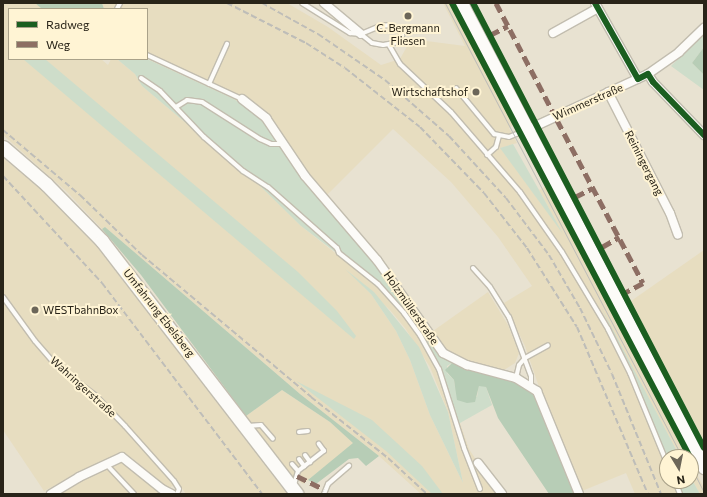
<!DOCTYPE html>
<html>
<head>
<meta charset="utf-8">
<style>
	body { margin:0 }
	#map { position:relative; width:707px; height:497px; overflow:hidden; background:#e8e2d1; font-family:Commissioner,sans-serif }
	div>[style] { position:absolute }
	.built>* { inset:0; background:#e7ddc0 }
	.green>* { inset:0; background:#ceddca }
	.forest>* { inset:0; background:#b7cdb6 }
	.roads { filter:drop-shadow(1px 0 #c2bdaf) drop-shadow(-1px 0 #c2bdaf) drop-shadow(0 1px #c2bdaf) drop-shadow(0 -1px #c2bdaf) }
	.lane>* { height:4px; margin:-2px; padding:0 2px; transform-origin:2px; border-radius:2px; background:#fcfbf8 }
	.street>* { height:8px; margin:-4px; padding:0 4px; transform-origin:4px; border-radius:4px; background:#fcfbf8 }
	.primary>* { height:13px; margin:-6.5px; padding:0 6.5px; transform-origin:6.5px; border-radius:6.5px; background:#fcfbf8 }
	.tram>* { height:1px; margin:-0.5px; padding:0 0.5px; transform-origin:0.5px; border-radius:0.5px; background:#bebdb8 }
	.rail>* { height:2px; margin-top:-1px; transform-origin:0; background:repeating-linear-gradient(90deg,#bebdb8 0 6px,transparent 0 9px) }
	.quiet>* { height:5px; margin-top:-2.5px; transform-origin:0; background:repeating-linear-gradient(90deg,#8d6e63 0 10px,transparent 0 15px) }
	.cycleway>* { height:6px; margin:-3px; padding:0 3px; transform-origin:3px; border-radius:3px; background:#1b5e20 }
	.dots>* { width:11px; height:11px; translate:-50% -50%; box-sizing:border-box; border:2px solid #fff4d4; border-radius:50% }
	span { translate:-50% -50%; white-space:nowrap; text-align:center; line-height:1.15; -webkit-text-stroke:4px #fff4d4; paint-order:stroke }
	.poi-label { font-size:11px; color:#292419 }
	.right { translate:-100% -50%; text-align:right }
	.left { translate:0 -50%; text-align:left }
	.street-label { font-size:11px; color:#292419 }
	.frame { position:absolute; inset:0; border:4px solid #292419; pointer-events:none }
	.legend { position:absolute; left:8px; top:8px; width:140px; height:52px; box-sizing:border-box; background:#fff4d4; border:1px solid #a9a189; margin:0; padding:5px 7px; list-style:none; font-size:12px; color:#292419 }
	.legend li { display:flex; align-items:center; gap:8px; height:20px }
	.legend b { width:20px; border:1px solid #a9a189 }
	.north { position:absolute; left:659px; top:449px; width:40px; height:40px; box-sizing:border-box; background:#fff4d4; border:1px solid #a9a189; border-radius:50%; rotate:170deg; font-size:11px; font-weight:700; line-height:16px; text-align:center; color:#292419 }
	.north::after { content:''; display:block; margin:auto; width:14px; height:18px; background:#6c6659; clip-path:polygon(50% 0,100% 100%,50% 72%,0 100%) }
</style>
</head>
<body>
<div id="map">
	<div class="built">
		<i style="clip-path:polygon(evenodd,3px 3px,35px 3px,42px 9px,9px 9px,9px 59px,101px 59px,108px 65px,111px 59px,117px 59px,135px 74px,142px 86px,257px 183px,301px 226px,377px 286px,417px 332px,438px 370px,456px 422px,460px 423px,469px 449px,498px 494px,421px 494px,379px 456px,300px 394px,105px 227px,102px 229px,67px 192px,3px 135px,3px 3px,346px 269px,390px 310px,405px 328px,430px 367px,448px 412px,463px 483px,430px 415px,410px 360px,396px 331px,371px 294px,346px 269px)"></i>
		<i style="clip-path:polygon(102px 3px,287px 3px,328px 27px,381px 65px,400px 59px,411px 39px,465px 46px,443px 3px,450px 3px,514px 125px,509px 128px,517px 143px,501px 148px,560px 229px,539px 190px,546px 186px,688px 457px,680px 457px,607px 320px,667px 457px,667px 481px,677px 481px,683px 494px,635px 494px,626px 473px,582px 491px,538px 384px,525px 346px,504px 303px,532px 286px,498px 237px,451px 182px,393px 129px,327px 195px,309px 176px,265px 113px,257px 105px,244px 97px,241px 103px,147px 59px,147px 9px,104px 9px)"></i>
		<i style="clip-path:polygon(3px 158px,40px 189px,96px 246px,287px 494px,186px 494px,179px 484px,167px 488px,132px 458px,120px 455px,106px 459px,44px 491px,3px 430px)"></i>
		<i style="clip-path:polygon(704px 250px,704px 441px,631px 301px)"></i>
		<i style="clip-path:polygon(488px 292px,508px 325px,519px 353px,515px 363px,504px 370px,467px 362px,454px 357px,445px 349px,433px 331px)"></i>
		<i style="clip-path:polygon(282px 390px,330px 422px,354px 443px,303px 484px,291px 475px,246px 416px)"></i>
		<i style="clip-path:polygon(123px 461px,166px 494px,58px 494px,113px 463px)"></i>
		<i style="clip-path:polygon(691px 463px,704px 488px,704px 494px,700px 494px,691px 478px)"></i>
	</div>
	<div class="green">
		<i style="clip-path:polygon(704px 33px,704px 47px,692px 63px,704px 75px,704px 90px,671px 66px)"></i>
		<i style="clip-path:polygon(23px 59px,45px 59px,298px 272px,337px 311px,356px 336px,354px 339px)"></i>
		<i style="clip-path:polygon(117px 59px,147px 59px,234px 99px,262px 118px,303px 177px,375px 262px,437px 351px,452px 363px,447px 366px,447px 373px,454px 380px,455px 387px,477px 397px,479px 385px,486px 387px,492px 405px,460px 423px,456px 423px,438px 370px,417px 332px,391px 300px,351px 264px,301px 226px,257px 183px,142px 86px,135px 74px)"></i>
		<i style="clip-path:polygon(513px 144px,539px 190px,563px 234px,500px 148px)"></i>
		<i style="clip-path:polygon(345px 269px,374px 292px,419px 347px,448px 412px,463px 483px,430px 415px,410px 360px,396px 331px,371px 294px)"></i>
		<i style="clip-path:polygon(601px 307px,632px 366px,680px 457px,667px 457px,636px 382px)"></i>
		<i style="clip-path:polygon(296px 381px,372px 420px,422px 466px,443px 494px,432px 494px,386px 451px)"></i>
		<i style="clip-path:polygon(691px 478px,700px 494px,683px 494px,677px 481px,691px 481px)"></i>
	</div>
	<div class="forest">
		<i style="clip-path:polygon(35px 3px,102px 3px,104px 9px,42px 9px)"></i>
		<i style="clip-path:polygon(704px 47px,704px 75px,692px 63px)"></i>
		<i style="clip-path:polygon(105px 227px,300px 394px,379px 456px,366px 466px,358px 458px,349px 459px,316px 484px,308px 480px,353px 443px,330px 422px,282px 390px,246px 416px,141px 275px,102px 229px)"></i>
		<i style="clip-path:polygon(452px 363px,508px 378px,530px 390px,536px 396px,575px 494px,549px 494px,498px 418px,486px 387px,479px 386px,475px 402px,467px 403px,457px 400px,454px 380px,445px 370px)"></i>
	</div>
	<div class="roads">
		<div class="lane">
			<i style="left:302px;top:3px;width:57px;rotate:32deg"></i>
			<i style="left:350px;top:33px;width:11px;rotate:5deg"></i>
			<i style="left:361px;top:34px;width:21px;rotate:-23deg"></i>
			<i style="left:380px;top:26px;width:10px;rotate:-6deg"></i>
			<i style="left:390px;top:25px;width:8px;rotate:23deg"></i>
			<i style="left:397px;top:28px;width:9px;rotate:54deg"></i>
			<i style="left:402px;top:35px;width:8px;rotate:113deg"></i>
			<i style="left:399px;top:42px;width:16px;rotate:169deg"></i>
			<i style="left:383px;top:45px;width:11px;rotate:-170deg"></i>
			<i style="left:372px;top:43px;width:14px;rotate:-141deg"></i>
			<i style="left:117px;top:9px;width:7px;rotate:-63deg"></i>
			<i style="left:389px;top:45px;width:22px;rotate:60deg"></i>
			<i style="left:400px;top:64px;width:70px;rotate:43.3deg"></i>
			<i style="left:451px;top:112px;width:106px;rotate:49.2deg"></i>
			<i style="left:520px;top:192px;width:73px;rotate:55deg"></i>
			<i style="left:562px;top:252px;width:90px;rotate:59.1deg"></i>
			<i style="left:608px;top:329px;width:49px;rotate:63.4deg"></i>
			<i style="left:630px;top:373px;width:97px;rotate:67.7deg"></i>
			<i style="left:147px;top:55px;width:105px;rotate:24.9deg"></i>
			<i style="left:141px;top:78px;width:23px;rotate:34deg"></i>
			<i style="left:160px;top:91px;width:64px;rotate:46.3deg"></i>
			<i style="left:204px;top:137px;width:52px;rotate:41.1deg"></i>
			<i style="left:243px;top:171px;width:30px;rotate:33deg"></i>
			<i style="left:268px;top:187px;width:92px;rotate:41.5deg"></i>
			<i style="left:337px;top:248px;width:5px;rotate:68deg"></i>
			<i style="left:339px;top:253px;width:50px;rotate:38.5deg"></i>
			<i style="left:378px;top:284px;width:39px;rotate:48deg"></i>
			<i style="left:404px;top:313px;width:27px;rotate:54deg"></i>
			<i style="left:420px;top:335px;width:39px;rotate:61deg"></i>
			<i style="left:439px;top:369px;width:83px;rotate:72.4deg"></i>
			<i style="left:464px;top:448px;width:44px;rotate:68.7deg"></i>
			<i style="left:209px;top:84px;width:44px;rotate:-65.8deg"></i>
			<i style="left:456px;top:88px;width:60px;rotate:50.4deg"></i>
			<i style="left:494px;top:134px;width:15px;rotate:11deg"></i>
			<i style="left:509px;top:137px;width:18px;rotate:-22deg"></i>
			<i style="left:176px;top:107px;width:13px;rotate:-32deg"></i>
			<i style="left:187px;top:100px;width:15px;rotate:8deg"></i>
			<i style="left:202px;top:102px;width:69px;rotate:32.5deg"></i>
			<i style="left:260px;top:139px;width:12px;rotate:24deg"></i>
			<i style="left:271px;top:144px;width:12px"></i>
			<i style="left:487px;top:155px;width:12px;rotate:-42deg"></i>
			<i style="left:496px;top:147px;width:11px;rotate:-75deg"></i>
			<i style="left:473px;top:268px;width:25px;rotate:48deg"></i>
			<i style="left:490px;top:287px;width:36px;rotate:58deg"></i>
			<i style="left:509px;top:317px;width:63px;rotate:69.6deg"></i>
			<i style="left:531px;top:376px;width:9px;rotate:90deg"></i>
			<i style="left:3px;top:297px;width:54px;rotate:54deg"></i>
			<i style="left:35px;top:341px;width:35px;rotate:49deg"></i>
			<i style="left:58px;top:367px;width:46px;rotate:37.1deg"></i>
			<i style="left:95px;top:395px;width:43px;rotate:45.9deg"></i>
			<i style="left:125px;top:426px;width:74px;rotate:48.3deg"></i>
			<i style="left:174px;top:481px;width:9px;rotate:58deg"></i>
			<i style="left:179px;top:489px;width:5px;rotate:112deg"></i>
			<i style="left:516px;top:378px;width:13px;rotate:-77deg"></i>
			<i style="left:519px;top:365px;width:9px;rotate:-49deg"></i>
			<i style="left:525px;top:358px;width:26px;rotate:-29deg"></i>
			<i style="left:248px;top:426px;width:13px;rotate:-4deg"></i>
			<i style="left:261px;top:425px;width:18px;rotate:49deg"></i>
			<i style="left:299px;top:432px;width:9px;rotate:-6deg"></i>
			<i style="left:305px;top:455px;width:9px;rotate:54deg"></i>
			<i style="left:299px;top:459px;width:9px;rotate:54deg"></i>
			<i style="left:106px;top:464px;width:41px;rotate:47deg"></i>
			<i style="left:292px;top:464px;width:9px;rotate:49deg"></i>
			<i style="left:298px;top:471px;width:15px;rotate:106deg"></i>
			<i style="left:298px;top:471px;width:33px;rotate:-38deg"></i>
			<i style="left:324px;top:451px;width:9px;rotate:-126deg"></i>
			<i style="left:675px;top:481px;width:14px;rotate:69deg"></i>
			<i style="left:324px;top:494px;width:11px;rotate:-68deg"></i>
			<i style="left:328px;top:484px;width:28px;rotate:-41deg"></i>
		</div>
		<div class="street">
			<i style="left:324px;top:3px;width:48px;rotate:40deg"></i>
			<i style="left:595px;top:3px;width:87px;rotate:60.5deg"></i>
			<i style="left:553px;top:33px;width:51px;rotate:-29.1deg"></i>
			<i style="left:648px;top:74px;width:9px;rotate:58deg"></i>
			<i style="left:653px;top:82px;width:74px;rotate:46.1deg"></i>
			<i style="left:608px;top:92px;width:136px;rotate:62.9deg"></i>
			<i style="left:670px;top:213px;width:23px;rotate:70deg"></i>
			<i style="left:242px;top:99px;width:31px;rotate:38deg"></i>
			<i style="left:266px;top:118px;width:70px;rotate:56.1deg"></i>
			<i style="left:305px;top:176px;width:111px;rotate:49.4deg"></i>
			<i style="left:377px;top:260px;width:114px;rotate:54.6deg"></i>
			<i style="left:443px;top:353px;width:27px;rotate:27deg"></i>
			<i style="left:467px;top:365px;width:51px;rotate:14.9deg"></i>
			<i style="left:516px;top:378px;width:25px;rotate:32deg"></i>
			<i style="left:537px;top:391px;width:111px;rotate:67.8deg"></i>
			<i style="left:527px;top:130px;width:133px;rotate:-24.8deg"></i>
			<i style="left:648px;top:74px;width:38px;rotate:-35deg"></i>
			<i style="left:679px;top:52px;width:35px;rotate:-44deg"></i>
			<i style="left:478px;top:463px;width:39px;rotate:52deg"></i>
			<i style="left:51px;top:494px;width:33px;rotate:-31deg"></i>
			<i style="left:79px;top:477px;width:47px;rotate:-24.9deg"></i>
			<i style="left:122px;top:457px;width:51px;rotate:38.7deg"></i>
			<i style="left:162px;top:489px;width:11px;rotate:27deg"></i>
		</div>
		<div class="primary">
			<i style="left:461px;top:3px;width:524px;rotate:62.36deg"></i>
			<i style="left:3px;top:147px;width:57px;rotate:40.7deg"></i>
			<i style="left:46px;top:184px;width:80px;rotate:45.5deg"></i>
			<i style="left:102px;top:241px;width:319px;rotate:52.4deg"></i>
		</div>
	</div>
	<div class="tram">
		<i style="left:445px;top:3px;width:512px;rotate:62.43deg"></i>
		<i style="left:691px;top:467px;width:28px;rotate:63deg"></i>
	</div>
	<div class="rail">
		<i style="left:227px;top:3px;width:89px;rotate:26.9deg"></i>
		<i style="left:306px;top:43px;width:46px;rotate:32.7deg"></i>
		<i style="left:345px;top:68px;width:95px;rotate:38.2deg"></i>
		<i style="left:420px;top:127px;width:92px;rotate:45.9deg"></i>
		<i style="left:484px;top:193px;width:70px;rotate:52deg"></i>
		<i style="left:527px;top:248px;width:93px;rotate:57.7deg"></i>
		<i style="left:577px;top:327px;width:181px;rotate:67deg"></i>
		<i style="left:262px;top:3px;width:64px;rotate:29deg"></i>
		<i style="left:318px;top:34px;width:81px;rotate:34.5deg"></i>
		<i style="left:385px;top:80px;width:85px;rotate:41.2deg"></i>
		<i style="left:449px;top:136px;width:84px;rotate:47.4deg"></i>
		<i style="left:506px;top:198px;width:71px;rotate:53deg"></i>
		<i style="left:549px;top:255px;width:61px;rotate:59.7deg"></i>
		<i style="left:580px;top:308px;width:73px;rotate:64.1deg"></i>
		<i style="left:612px;top:374px;width:130px;rotate:67.8deg"></i>
		<i style="left:3px;top:130px;width:101px;rotate:40.2deg"></i>
		<i style="left:80px;top:195px;width:86px;rotate:44.1deg"></i>
		<i style="left:142px;top:255px;width:221px;rotate:40deg"></i>
		<i style="left:311px;top:397px;width:98px;rotate:38.4deg"></i>
		<i style="left:388px;top:458px;width:53px;rotate:42.7deg"></i>
		<i style="left:3px;top:176px;width:146px;rotate:47.2deg"></i>
		<i style="left:102px;top:283px;width:265px;rotate:52.8deg"></i>
	</div>
	<div class="quiet">
		<i style="left:496px;top:3px;width:123px;rotate:62.4deg"></i>
		<i style="left:490px;top:35px;width:20px;rotate:-27deg"></i>
		<i style="left:557px;top:120px;width:184px;rotate:62.2deg"></i>
		<i style="left:643px;top:283px;width:21px;rotate:152deg"></i>
		<i style="left:575px;top:197px;width:20px;rotate:-27deg"></i>
		<i style="left:602px;top:247px;width:20px;rotate:-30deg"></i>
		<i style="left:297px;top:476px;width:30px;rotate:26deg"></i>
	</div>
	<div class="cycleway">
		<i style="left:452px;top:3px;width:513px;rotate:62.34deg"></i>
		<i style="left:473px;top:3px;width:501px;rotate:62.57deg"></i>
		<i style="left:595px;top:3px;width:87px;rotate:60.5deg"></i>
		<i style="left:638px;top:79px;width:11px;rotate:-27deg"></i>
		<i style="left:648px;top:74px;width:9px;rotate:58deg"></i>
		<i style="left:653px;top:82px;width:74px;rotate:46.1deg"></i>
	</div>
	<div class="dots">
		<i style="left:408px;top:16px;background:#6c6659"></i>
		<i style="left:476px;top:92px;background:#6c6659"></i>
		<i style="left:35px;top:310px;background:#6c6659"></i>
	</div>
	<div class="poi-label">
		<span style="left:408px;top:35px">C. Bergmann<br>Fliesen</span>
		<span class="right" style="left:468px;top:92px">Wirtschaftshof</span>
		<span class="left" style="left:43px;top:310px">WESTbahnBox</span>
	</div>
	<div class="street-label">
		<span style="left:588px;top:102px;rotate:-24deg">Wimmerstraße</span>
		<span style="left:644px;top:163px;rotate:63deg">Reiningergang</span>
		<span style="left:411px;top:308px;rotate:55deg">Holzmüllerstraße</span>
		<span style="left:159px;top:313px;rotate:52deg">Umfahrung Ebelsberg</span>
		<span style="left:83px;top:387px;rotate:42deg">Wahringerstraße</span>
	</div>
	<div class="frame"></div>
	<ul class="legend">
	<li><b style="height:5px;background:#1b5e20"></b>Radweg</li>
	<li><b style="height:5px;background:#8d6e63"></b>Weg</li>
	</ul>
	<div class="north">N</div>
</div>
</body>
</html>
